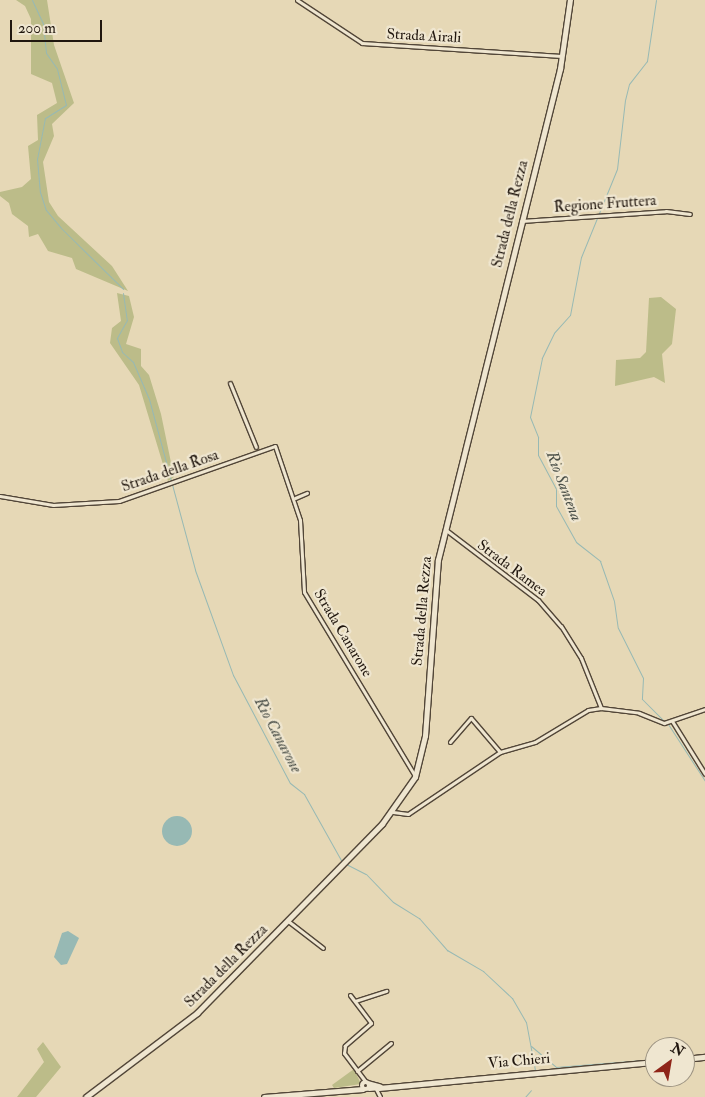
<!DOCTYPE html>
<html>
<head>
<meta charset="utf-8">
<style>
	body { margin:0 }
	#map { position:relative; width:705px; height:1097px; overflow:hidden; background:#e6d8b6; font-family:"IM FELL Double Pica",serif }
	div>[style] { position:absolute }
	.green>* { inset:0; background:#bcbc89 }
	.water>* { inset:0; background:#97b9b4 }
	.round { border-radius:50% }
	.stream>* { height:1px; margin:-0.5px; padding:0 0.5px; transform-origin:0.5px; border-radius:0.5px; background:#97b9b4 }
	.roads { filter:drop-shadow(1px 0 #524638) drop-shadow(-1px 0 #524638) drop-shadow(0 1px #524638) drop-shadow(0 -1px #524638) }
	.street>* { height:3px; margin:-1.5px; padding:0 1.5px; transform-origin:1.5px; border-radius:1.5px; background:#efe6d0 }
	.secondary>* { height:4.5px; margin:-2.25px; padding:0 2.25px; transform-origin:2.25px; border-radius:2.25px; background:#efe6d0 }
	.secondary>.ring { margin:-2.25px; padding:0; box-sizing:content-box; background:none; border:4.5px solid #efe6d0; border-radius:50% }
	span { translate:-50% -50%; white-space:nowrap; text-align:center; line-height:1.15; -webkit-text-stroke:4.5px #efe6d0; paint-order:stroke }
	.street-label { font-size:15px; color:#20160e }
	.water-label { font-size:16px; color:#4a4f48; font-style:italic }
	.north { position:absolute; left:645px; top:1037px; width:50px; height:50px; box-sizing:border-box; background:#efe6d0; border:1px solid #9c9382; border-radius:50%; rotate:32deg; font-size:14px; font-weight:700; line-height:20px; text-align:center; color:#20160e }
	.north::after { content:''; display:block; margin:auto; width:18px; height:22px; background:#8f2418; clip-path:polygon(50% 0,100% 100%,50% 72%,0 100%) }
	.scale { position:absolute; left:10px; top:20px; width:92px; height:22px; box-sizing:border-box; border:2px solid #20160e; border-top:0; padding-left:6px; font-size:15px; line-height:18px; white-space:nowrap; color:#20160e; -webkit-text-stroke:4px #efe6d0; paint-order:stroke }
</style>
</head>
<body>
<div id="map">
	<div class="green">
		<i style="clip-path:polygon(16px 0,47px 0,54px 45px,74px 103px,52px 124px,54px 136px,43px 162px,49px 202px,58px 216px,112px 266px,128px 291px,76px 269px,72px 258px,48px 251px,38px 234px,29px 237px,28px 226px,12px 214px,9px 203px,0 196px,0 192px,22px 187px,31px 179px,28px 146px,38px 140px,37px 115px,57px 103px,52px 83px,31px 74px,31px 19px,25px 6px)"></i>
		<i style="clip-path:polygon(117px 293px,129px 296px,134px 317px,126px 344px,141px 349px,141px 366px,149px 375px,161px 414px,174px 477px,168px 481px,139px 385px,110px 343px,112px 328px,121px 321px)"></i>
		<i style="clip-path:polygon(661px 297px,676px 309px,672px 344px,662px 354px,665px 383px,654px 377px,615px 386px,616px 360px,640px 358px,646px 352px,649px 298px)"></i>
		<i style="clip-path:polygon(43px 1042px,61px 1067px,36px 1097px,17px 1097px,44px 1062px,37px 1049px)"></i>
		<i style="clip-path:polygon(354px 1069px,361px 1084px,334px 1088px,332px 1085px)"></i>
	</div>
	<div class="water">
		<i class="round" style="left:162px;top:816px;width:30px;height:30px"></i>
		<i style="clip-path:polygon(68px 931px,79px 938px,67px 964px,61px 965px,54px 957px,62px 933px)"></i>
	</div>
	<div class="stream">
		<i style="left:32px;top:0;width:26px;rotate:65deg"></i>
		<i style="left:43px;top:24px;width:29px;rotate:84deg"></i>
		<i style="left:46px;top:53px;width:19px;rotate:55deg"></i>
		<i style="left:57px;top:69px;width:37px;rotate:76deg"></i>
		<i style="left:66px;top:105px;width:25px;rotate:148deg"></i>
		<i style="left:45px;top:118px;width:42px;rotate:101deg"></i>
		<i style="left:37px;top:159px;width:33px;rotate:85deg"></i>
		<i style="left:40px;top:192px;width:19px;rotate:72deg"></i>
		<i style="left:46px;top:210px;width:23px;rotate:50deg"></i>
		<i style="left:61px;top:228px;width:87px;rotate:44.5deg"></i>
		<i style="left:656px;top:0;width:62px;rotate:98.4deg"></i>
		<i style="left:647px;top:61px;width:29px;rotate:128deg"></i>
		<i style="left:629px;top:84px;width:16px;rotate:104deg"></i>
		<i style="left:625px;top:100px;width:69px;rotate:96.6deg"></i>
		<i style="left:617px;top:169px;width:95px;rotate:112.2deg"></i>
		<i style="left:581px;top:257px;width:59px;rotate:100.7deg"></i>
		<i style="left:570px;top:315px;width:24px;rotate:132deg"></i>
		<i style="left:554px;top:333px;width:28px;rotate:116deg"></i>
		<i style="left:542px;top:358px;width:60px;rotate:101.5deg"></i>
		<i style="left:530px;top:417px;width:22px;rotate:68deg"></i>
		<i style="left:538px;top:437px;width:18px;rotate:90deg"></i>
		<i style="left:538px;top:455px;width:38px;rotate:62deg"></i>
		<i style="left:556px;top:489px;width:17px;rotate:90deg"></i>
		<i style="left:556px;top:506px;width:41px;rotate:60.9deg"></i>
		<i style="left:576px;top:542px;width:31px;rotate:38deg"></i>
		<i style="left:600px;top:561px;width:42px;rotate:70.7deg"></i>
		<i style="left:614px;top:601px;width:27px;rotate:82deg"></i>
		<i style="left:618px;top:628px;width:56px;rotate:63.4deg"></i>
		<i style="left:643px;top:678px;width:21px;rotate:93deg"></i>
		<i style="left:642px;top:699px;width:33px;rotate:45deg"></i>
		<i style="left:123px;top:293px;width:27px;rotate:82deg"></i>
		<i style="left:127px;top:320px;width:21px;rotate:119deg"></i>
		<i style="left:117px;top:338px;width:15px;rotate:70deg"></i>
		<i style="left:122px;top:352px;width:15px;rotate:42deg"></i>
		<i style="left:133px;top:362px;width:40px;rotate:66.6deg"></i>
		<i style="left:149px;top:399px;width:177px;rotate:74.9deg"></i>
		<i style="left:195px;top:570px;width:112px;rotate:70.1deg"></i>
		<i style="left:233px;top:675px;width:122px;rotate:62.2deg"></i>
		<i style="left:290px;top:783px;width:18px;rotate:38deg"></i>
		<i style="left:304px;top:794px;width:78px;rotate:60.8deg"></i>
		<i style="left:668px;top:724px;width:68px;rotate:57deg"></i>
		<i style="left:346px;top:864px;width:22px;rotate:27deg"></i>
		<i style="left:366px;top:874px;width:39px;rotate:46deg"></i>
		<i style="left:393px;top:902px;width:31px;rotate:32deg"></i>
		<i style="left:419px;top:918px;width:43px;rotate:48.8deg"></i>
		<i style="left:447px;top:950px;width:42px;rotate:30.3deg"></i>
		<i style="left:483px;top:971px;width:40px;rotate:43deg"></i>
		<i style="left:512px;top:998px;width:28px;rotate:60deg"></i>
		<i style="left:526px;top:1022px;width:49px;rotate:79.4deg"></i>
		<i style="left:531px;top:1046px;width:33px;rotate:40deg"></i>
		<i style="left:556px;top:1067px;width:99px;rotate:-4.6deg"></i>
		<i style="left:685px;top:1056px;width:20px;rotate:-3deg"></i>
		<i style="left:525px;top:1097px;width:9px;rotate:-49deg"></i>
	</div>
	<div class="roads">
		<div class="street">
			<i style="left:297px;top:0;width:78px;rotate:33.5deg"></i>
			<i style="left:362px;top:43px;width:200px;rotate:3.7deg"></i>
			<i style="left:521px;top:221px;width:145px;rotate:-3.9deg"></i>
			<i style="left:666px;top:211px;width:24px;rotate:7deg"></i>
			<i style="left:230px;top:383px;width:69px;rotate:67.9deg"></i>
			<i style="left:0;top:496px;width:54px;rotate:9.6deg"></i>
			<i style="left:53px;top:505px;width:66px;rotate:-3.5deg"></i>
			<i style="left:119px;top:501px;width:165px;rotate:-19.4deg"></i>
			<i style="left:275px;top:446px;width:78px;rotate:71.3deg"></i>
			<i style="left:300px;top:520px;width:72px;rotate:86.8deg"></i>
			<i style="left:304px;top:592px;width:215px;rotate:58.9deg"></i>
			<i style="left:295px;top:498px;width:13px;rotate:-23deg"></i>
			<i style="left:446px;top:530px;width:116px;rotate:37.3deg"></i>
			<i style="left:538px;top:600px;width:35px;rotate:49deg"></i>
			<i style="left:561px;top:626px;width:38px;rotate:58deg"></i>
			<i style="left:581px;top:658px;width:54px;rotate:68.2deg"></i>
			<i style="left:672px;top:721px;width:62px;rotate:58.1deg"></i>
			<i style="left:450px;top:742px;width:32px;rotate:-49deg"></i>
			<i style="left:471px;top:718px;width:45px;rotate:49.5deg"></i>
			<i style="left:393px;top:812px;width:15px;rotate:8deg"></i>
			<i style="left:408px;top:814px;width:111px;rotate:-34deg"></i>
			<i style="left:500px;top:752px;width:36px;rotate:-16deg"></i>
			<i style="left:535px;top:742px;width:62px;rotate:-31.1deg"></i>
			<i style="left:588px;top:710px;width:13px;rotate:-9deg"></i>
			<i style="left:601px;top:708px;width:38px;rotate:7deg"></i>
			<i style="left:639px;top:713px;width:27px;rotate:22deg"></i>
			<i style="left:664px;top:723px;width:43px;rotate:-18.9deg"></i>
			<i style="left:288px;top:921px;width:44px;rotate:37.6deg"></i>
			<i style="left:350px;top:995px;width:35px;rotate:53deg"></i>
			<i style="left:371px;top:1023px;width:35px;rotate:139deg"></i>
			<i style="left:345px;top:1046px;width:7px;rotate:98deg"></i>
			<i style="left:344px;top:1053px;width:36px;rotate:53deg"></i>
			<i style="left:355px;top:1001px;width:33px;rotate:-18deg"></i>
			<i style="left:357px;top:1071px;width:44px;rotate:-39.5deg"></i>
			<i style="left:376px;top:1089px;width:9px;rotate:63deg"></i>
		</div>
		<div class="secondary">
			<i style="left:685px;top:1059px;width:20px;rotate:-6deg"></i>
			<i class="ring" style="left:362px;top:1082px;width:3.5px;height:3.5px"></i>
			<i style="left:369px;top:1088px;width:11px;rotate:-5deg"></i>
			<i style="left:380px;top:1087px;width:11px;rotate:-165deg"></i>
			<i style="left:379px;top:1088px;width:277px;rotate:-5.4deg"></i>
			<i style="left:86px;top:1097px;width:139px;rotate:-37.1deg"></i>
			<i style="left:197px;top:1013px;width:264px;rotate:-45.6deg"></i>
			<i style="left:382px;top:824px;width:57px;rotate:-54.9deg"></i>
			<i style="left:415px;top:777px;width:42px;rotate:-76.3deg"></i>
			<i style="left:425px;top:736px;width:176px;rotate:-85.8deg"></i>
			<i style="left:438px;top:560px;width:506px;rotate:-76.05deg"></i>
			<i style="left:560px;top:69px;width:70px;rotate:-81.8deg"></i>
			<i style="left:264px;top:1097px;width:99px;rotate:-4.6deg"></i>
		</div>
	</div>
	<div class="street-label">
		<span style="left:424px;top:36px;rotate:3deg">Strada Airali</span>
		<span style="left:605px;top:204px;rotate:-4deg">Regione Fruttera</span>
		<span style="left:510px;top:214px;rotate:-76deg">Strada della Rezza</span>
		<span style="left:170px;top:471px;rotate:-19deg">Strada della Rosa</span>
		<span style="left:512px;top:568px;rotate:37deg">Strada Ramea</span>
		<span style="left:422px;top:611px;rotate:-85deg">Strada della Rezza</span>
		<span style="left:343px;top:633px;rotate:59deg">Strada Canarone</span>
		<span style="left:226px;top:966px;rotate:-45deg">Strada della Rezza</span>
		<span style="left:519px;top:1061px;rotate:-5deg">Via Chieri</span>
	</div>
	<div class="water-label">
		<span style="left:564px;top:486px;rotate:69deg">Rio Santena</span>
		<span style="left:278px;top:735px;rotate:62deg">Rio Canarone</span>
	</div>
	<div class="north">N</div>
	<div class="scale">200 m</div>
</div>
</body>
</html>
